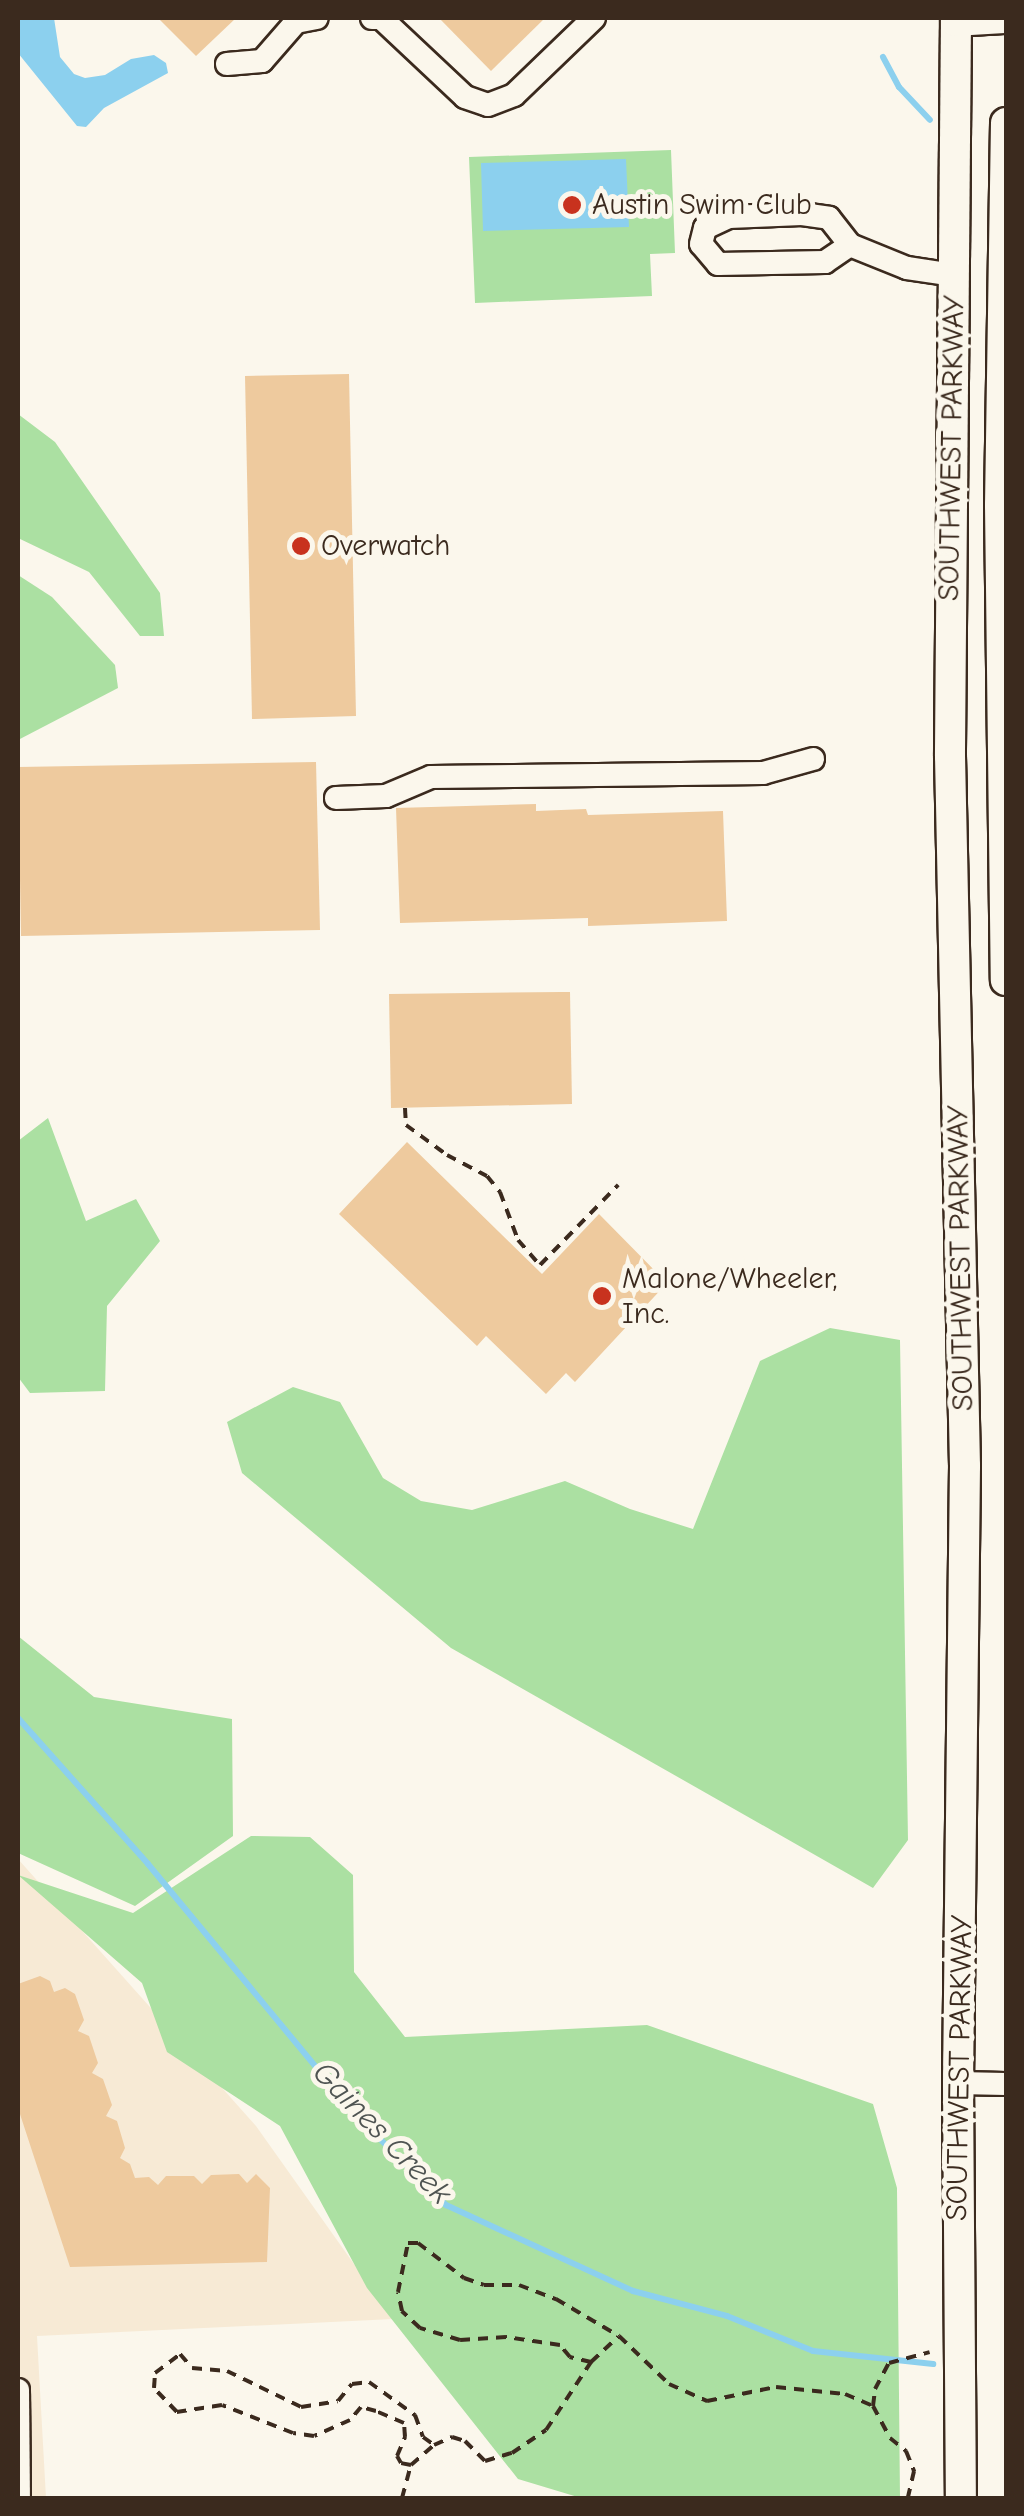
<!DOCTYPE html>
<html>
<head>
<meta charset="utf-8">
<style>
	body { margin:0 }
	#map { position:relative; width:1024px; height:2516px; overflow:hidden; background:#fbf7ec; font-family:"Comic Neue",sans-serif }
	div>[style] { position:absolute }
	.built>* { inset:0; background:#f7ead5 }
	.green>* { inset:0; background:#abe0a2 }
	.water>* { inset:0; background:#8cd0ee }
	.stream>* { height:6px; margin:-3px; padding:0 3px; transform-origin:3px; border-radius:3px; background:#8cd0ee }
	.building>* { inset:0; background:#eeca9e }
	.path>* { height:4px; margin-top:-2px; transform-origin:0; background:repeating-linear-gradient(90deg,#3b2a1e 0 10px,transparent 0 18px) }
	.roads { filter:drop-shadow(2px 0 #3b2a1e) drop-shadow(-2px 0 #3b2a1e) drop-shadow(0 2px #3b2a1e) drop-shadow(0 -2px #3b2a1e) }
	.minor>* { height:22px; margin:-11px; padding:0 11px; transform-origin:11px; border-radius:11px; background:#fbf7ec }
	.major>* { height:30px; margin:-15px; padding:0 15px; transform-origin:15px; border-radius:15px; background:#fbf7ec }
	.dots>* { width:28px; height:28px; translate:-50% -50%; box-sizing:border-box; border:5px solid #fbf7ec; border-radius:50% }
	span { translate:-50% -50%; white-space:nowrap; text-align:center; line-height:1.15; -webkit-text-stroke:10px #fbf7ec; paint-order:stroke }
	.poi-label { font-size:30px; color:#3b2a1e }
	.left { translate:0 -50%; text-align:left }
	.street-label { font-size:30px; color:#3b2a1e }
	.water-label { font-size:32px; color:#4f5452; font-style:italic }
	.frame { position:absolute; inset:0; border:20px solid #3b2a1e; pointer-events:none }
</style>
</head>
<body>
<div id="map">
	<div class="built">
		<i style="clip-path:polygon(18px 1859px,256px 2126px,393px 2319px,37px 2336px,46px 2498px,18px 2498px)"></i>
	</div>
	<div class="green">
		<i style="clip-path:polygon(671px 150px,675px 253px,650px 254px,652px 296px,475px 303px,469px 157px)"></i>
		<i style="clip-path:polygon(18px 414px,55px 442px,160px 593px,164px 636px,140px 636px,89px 572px,18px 538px)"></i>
		<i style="clip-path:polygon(18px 575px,52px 597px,115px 665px,118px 688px,18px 740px)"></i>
		<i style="clip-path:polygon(48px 1118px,86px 1221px,136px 1199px,160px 1241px,107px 1306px,105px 1391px,30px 1393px,18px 1377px,18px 1141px)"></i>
		<i style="clip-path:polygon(830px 1328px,900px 1340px,908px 1840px,873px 1888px,451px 1648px,242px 1473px,227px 1422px,293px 1387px,340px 1402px,383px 1478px,421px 1501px,472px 1510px,565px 1481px,630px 1509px,693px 1529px,760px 1361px)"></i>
		<i style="clip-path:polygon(18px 1636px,94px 1697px,232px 1719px,233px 1836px,135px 1906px,18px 1853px)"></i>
		<i style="clip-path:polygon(251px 1836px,310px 1837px,353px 1875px,354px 1972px,405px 2037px,647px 2025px,873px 2104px,897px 2188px,900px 2498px,581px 2498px,518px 2479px,367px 2288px,280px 2126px,167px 2052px,142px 1983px,18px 1875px,133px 1913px)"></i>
	</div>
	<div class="water">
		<i style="clip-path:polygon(54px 18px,60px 57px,74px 74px,85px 78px,105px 75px,131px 59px,154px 55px,166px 63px,168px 73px,104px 108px,86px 127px,77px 126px,18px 53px,18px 19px)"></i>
		<i style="clip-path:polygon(626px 159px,629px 227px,483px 231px,481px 163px)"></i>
	</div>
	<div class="stream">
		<i style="left:883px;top:57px;width:34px;rotate:62deg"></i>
		<i style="left:899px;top:87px;width:45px;rotate:46.8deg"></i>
		<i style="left:18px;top:1718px;width:195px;rotate:48.3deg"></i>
		<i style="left:148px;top:1864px;width:320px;rotate:50.4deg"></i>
		<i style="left:352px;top:2111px;width:133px;rotate:45deg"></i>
		<i style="left:446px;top:2205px;width:206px;rotate:24.7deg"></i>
		<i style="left:633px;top:2291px;width:97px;rotate:14.9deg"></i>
		<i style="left:727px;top:2316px;width:93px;rotate:22.1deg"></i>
		<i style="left:813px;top:2351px;width:121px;rotate:6.2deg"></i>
	</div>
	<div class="building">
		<i style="clip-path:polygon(158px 18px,236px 18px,196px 56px)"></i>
		<i style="clip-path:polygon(439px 18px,545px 18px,491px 71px)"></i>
		<i style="clip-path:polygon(349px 374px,356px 716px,252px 719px,245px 376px)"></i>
		<i style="clip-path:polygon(316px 762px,320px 930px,21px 936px,18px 767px)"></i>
		<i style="clip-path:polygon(536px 804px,536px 811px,586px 809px,588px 815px,723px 811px,727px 921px,588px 926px,588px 918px,400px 923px,396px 808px)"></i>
		<i style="clip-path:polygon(562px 992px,570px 992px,572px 1104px,391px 1108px,389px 994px)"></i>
		<i style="clip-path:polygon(407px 1142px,542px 1274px,599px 1214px,667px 1283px,575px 1382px,566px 1373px,546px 1394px,486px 1336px,477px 1346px,339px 1214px)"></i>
		<i style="clip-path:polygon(40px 1976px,50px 1981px,54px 1992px,65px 1988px,75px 1994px,84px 2020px,78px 2031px,89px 2036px,98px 2063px,92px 2073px,103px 2079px,112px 2105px,106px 2116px,117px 2121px,125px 2148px,120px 2158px,130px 2164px,135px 2178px,149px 2177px,158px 2185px,166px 2176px,194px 2176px,202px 2184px,211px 2175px,239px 2174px,247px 2183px,256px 2174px,270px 2188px,267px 2262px,70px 2267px,18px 2108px,18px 1984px)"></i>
	</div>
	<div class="path">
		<i style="left:405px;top:1108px;width:17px;rotate:87deg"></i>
		<i style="left:406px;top:1125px;width:51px;rotate:36.2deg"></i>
		<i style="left:447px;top:1155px;width:45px;rotate:27.7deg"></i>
		<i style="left:487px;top:1176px;width:21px;rotate:51deg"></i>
		<i style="left:500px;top:1192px;width:51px;rotate:69.4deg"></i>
		<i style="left:518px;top:1240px;width:33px;rotate:49deg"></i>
		<i style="left:540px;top:1265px;width:112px;rotate:-45.7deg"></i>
		<i style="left:591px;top:2362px;width:22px;rotate:-167deg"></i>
		<i style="left:570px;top:2357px;width:16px;rotate:-130deg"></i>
		<i style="left:560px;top:2345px;width:55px;rotate:-171.6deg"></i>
		<i style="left:506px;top:2337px;width:46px;rotate:176.3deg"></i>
		<i style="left:460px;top:2340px;width:42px;rotate:-163.3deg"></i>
		<i style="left:420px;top:2328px;width:25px;rotate:-137deg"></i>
		<i style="left:402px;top:2311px;width:19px;rotate:-102deg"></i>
		<i style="left:398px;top:2292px;width:50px;rotate:-78.5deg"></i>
		<i style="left:408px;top:2243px;width:10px"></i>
		<i style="left:418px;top:2243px;width:58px;rotate:37.3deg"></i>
		<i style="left:464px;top:2278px;width:21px;rotate:19deg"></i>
		<i style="left:484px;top:2285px;width:35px"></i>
		<i style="left:519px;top:2285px;width:40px;rotate:21deg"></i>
		<i style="left:556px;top:2299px;width:73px;rotate:30.4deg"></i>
		<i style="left:619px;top:2336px;width:69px;rotate:43.8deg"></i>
		<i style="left:669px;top:2384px;width:42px;rotate:24.1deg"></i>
		<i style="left:707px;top:2401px;width:70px;rotate:-11.5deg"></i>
		<i style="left:776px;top:2387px;width:69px;rotate:5.8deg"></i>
		<i style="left:845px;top:2394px;width:30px;rotate:23deg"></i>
		<i style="left:873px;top:2406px;width:36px;rotate:62deg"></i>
		<i style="left:890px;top:2438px;width:21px;rotate:39deg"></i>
		<i style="left:906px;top:2451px;width:22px;rotate:68deg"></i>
		<i style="left:914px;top:2471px;width:28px;rotate:103deg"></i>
		<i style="left:873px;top:2406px;width:17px;rotate:-83deg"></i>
		<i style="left:875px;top:2389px;width:30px;rotate:-62deg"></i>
		<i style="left:889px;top:2363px;width:42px;rotate:-15deg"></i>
		<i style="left:411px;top:2465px;width:10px;rotate:-169deg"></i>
		<i style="left:401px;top:2463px;width:8px;rotate:-120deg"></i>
		<i style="left:397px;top:2456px;width:21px;rotate:-67deg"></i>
		<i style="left:405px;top:2437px;width:14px;rotate:-94deg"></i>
		<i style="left:404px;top:2423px;width:30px;rotate:-157deg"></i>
		<i style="left:376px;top:2411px;width:16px;rotate:-165deg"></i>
		<i style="left:361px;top:2407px;width:17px;rotate:130deg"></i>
		<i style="left:350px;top:2420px;width:39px;rotate:156deg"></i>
		<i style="left:314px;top:2436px;width:21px;rotate:-172deg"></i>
		<i style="left:293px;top:2433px;width:76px;rotate:-158.5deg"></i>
		<i style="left:222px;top:2405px;width:46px;rotate:171.2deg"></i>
		<i style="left:177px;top:2412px;width:33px;rotate:-134deg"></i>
		<i style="left:154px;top:2388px;width:15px;rotate:-86deg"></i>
		<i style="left:155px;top:2373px;width:31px;rotate:-37deg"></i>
		<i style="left:180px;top:2354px;width:18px;rotate:49deg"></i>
		<i style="left:192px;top:2368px;width:35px;rotate:5deg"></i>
		<i style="left:227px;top:2371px;width:82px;rotate:25.9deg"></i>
		<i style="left:301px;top:2407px;width:37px;rotate:-9deg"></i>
		<i style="left:338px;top:2401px;width:22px;rotate:-51deg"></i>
		<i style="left:352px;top:2384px;width:17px;rotate:-7deg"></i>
		<i style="left:369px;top:2382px;width:57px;rotate:35.7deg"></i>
		<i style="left:415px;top:2415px;width:23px;rotate:70deg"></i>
		<i style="left:423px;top:2437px;width:14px;rotate:36deg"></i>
		<i style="left:402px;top:2498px;width:34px;rotate:-75deg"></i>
		<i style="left:411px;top:2465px;width:30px;rotate:-41deg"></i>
		<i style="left:434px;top:2445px;width:20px;rotate:-24deg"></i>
		<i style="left:452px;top:2437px;width:14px;rotate:17deg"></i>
		<i style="left:465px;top:2441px;width:28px;rotate:45deg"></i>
		<i style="left:485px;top:2461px;width:28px;rotate:-17deg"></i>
		<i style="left:512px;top:2453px;width:41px;rotate:-34.1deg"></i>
		<i style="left:546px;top:2430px;width:82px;rotate:-56.5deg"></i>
		<i style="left:591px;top:2362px;width:37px;rotate:-43deg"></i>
	</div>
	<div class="roads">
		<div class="minor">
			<i style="left:372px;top:18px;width:9px"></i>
			<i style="left:381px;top:18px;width:115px;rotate:43.2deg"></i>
			<i style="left:465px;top:97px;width:24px;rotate:19deg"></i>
			<i style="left:488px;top:105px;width:28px;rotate:-21deg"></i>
			<i style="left:514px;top:95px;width:111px;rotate:-43.9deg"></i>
			<i style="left:227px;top:64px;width:35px;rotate:-5deg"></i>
			<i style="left:262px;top:61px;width:52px;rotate:-48.9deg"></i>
			<i style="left:296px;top:22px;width:21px;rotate:-11deg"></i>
			<i style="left:850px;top:245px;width:30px;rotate:146deg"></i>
			<i style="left:825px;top:262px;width:107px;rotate:178.9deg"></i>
			<i style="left:718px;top:264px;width:26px;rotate:-130deg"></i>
			<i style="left:701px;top:244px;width:16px;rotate:-76deg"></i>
			<i style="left:705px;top:228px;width:26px;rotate:-25deg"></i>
			<i style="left:729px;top:217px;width:73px;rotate:-2.4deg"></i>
			<i style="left:802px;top:214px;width:27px;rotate:8deg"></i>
			<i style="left:829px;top:218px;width:34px;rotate:52deg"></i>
			<i style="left:850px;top:245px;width:61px;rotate:22deg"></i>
			<i style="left:907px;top:268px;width:48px;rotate:8.5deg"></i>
			<i style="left:336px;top:798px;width:50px;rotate:-2.3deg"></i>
			<i style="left:386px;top:796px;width:49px;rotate:-22.9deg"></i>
			<i style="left:431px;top:777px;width:332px;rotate:-0.7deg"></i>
			<i style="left:763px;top:773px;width:52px;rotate:-15.6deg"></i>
			<i style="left:958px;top:2083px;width:48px;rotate:1.2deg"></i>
			<i style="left:18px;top:2390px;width:108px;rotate:89.5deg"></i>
		</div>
		<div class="major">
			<i style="left:956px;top:18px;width:738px;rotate:90.47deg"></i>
			<i style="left:950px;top:756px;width:710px;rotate:88.79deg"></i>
			<i style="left:965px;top:1466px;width:617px;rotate:90.65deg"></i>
			<i style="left:958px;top:2083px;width:415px;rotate:89.6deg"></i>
			<i style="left:956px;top:21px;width:50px;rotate:-3.4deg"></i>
			<i style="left:1006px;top:123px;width:382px;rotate:90.9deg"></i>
			<i style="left:1000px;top:505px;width:475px;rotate:89.3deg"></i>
		</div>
	</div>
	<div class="dots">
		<i style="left:572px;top:205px;background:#c8321e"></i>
		<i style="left:301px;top:546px;background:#c8321e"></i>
		<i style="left:602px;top:1296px;background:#c8321e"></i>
	</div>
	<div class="poi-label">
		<span class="left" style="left:592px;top:205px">Austin Swim Club</span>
		<span class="left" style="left:321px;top:546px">Overwatch</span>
		<span class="left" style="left:622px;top:1296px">Malone/Wheeler,<br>Inc.</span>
	</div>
	<div class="street-label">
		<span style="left:952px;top:448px;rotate:-89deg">SOUTHWEST PARKWAY</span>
		<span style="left:961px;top:1258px;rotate:-91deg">SOUTHWEST PARKWAY</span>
		<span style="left:960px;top:2068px;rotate:-89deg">SOUTHWEST PARKWAY</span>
	</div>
	<div class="water-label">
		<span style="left:382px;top:2133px;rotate:46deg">Gaines Creek</span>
	</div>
	<div class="frame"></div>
</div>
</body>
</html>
